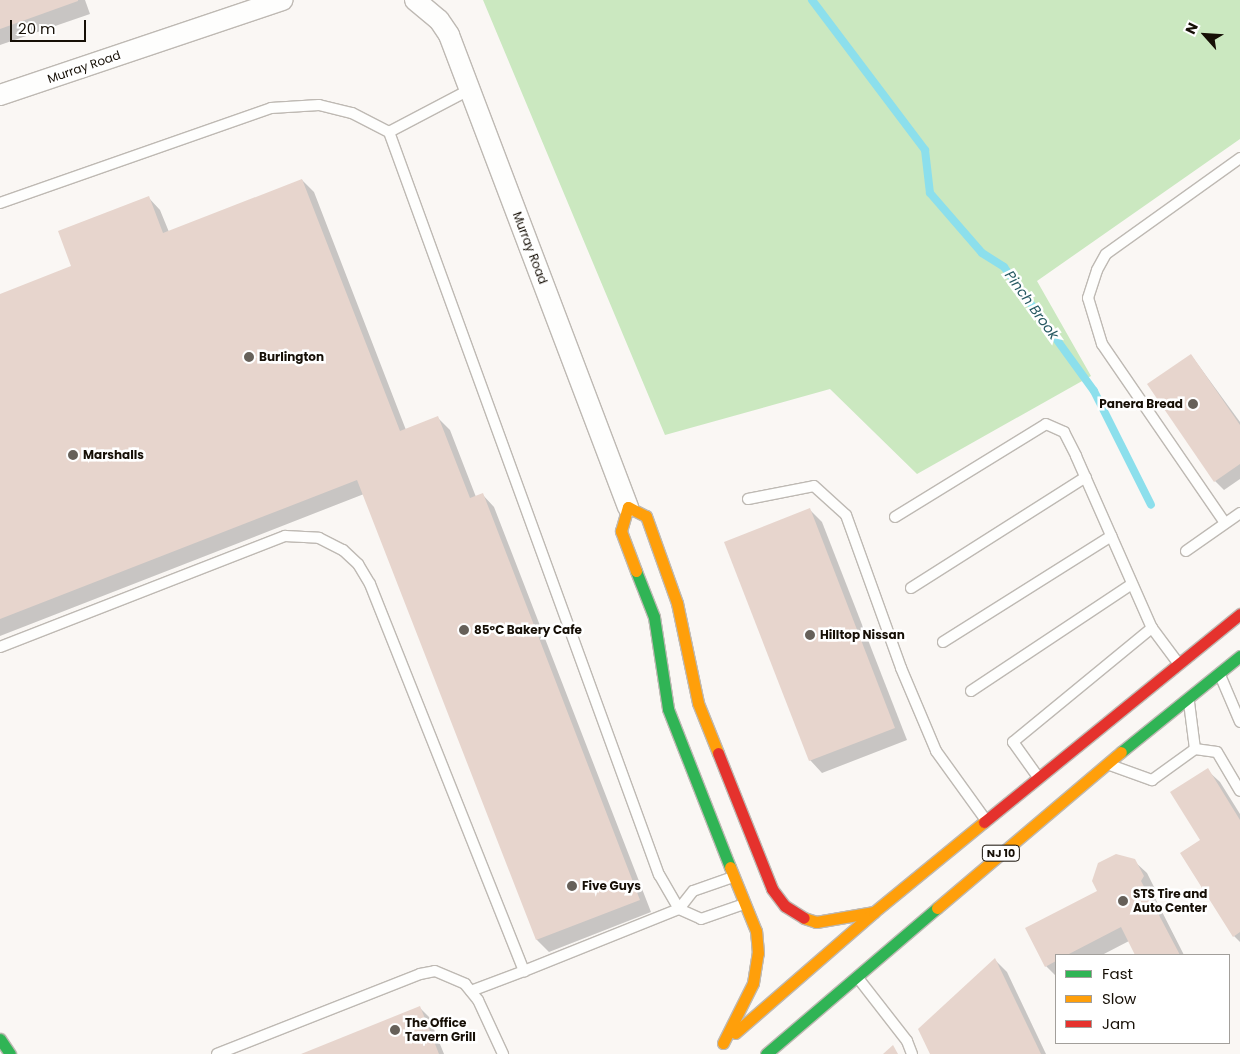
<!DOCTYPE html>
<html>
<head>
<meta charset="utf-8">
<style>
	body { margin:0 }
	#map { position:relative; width:1240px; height:1054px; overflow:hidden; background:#faf7f4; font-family:Poppins,sans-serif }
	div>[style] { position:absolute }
	.forest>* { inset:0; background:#cbe8c0 }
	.shadow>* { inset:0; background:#0003 }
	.stream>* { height:8px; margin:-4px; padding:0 4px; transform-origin:4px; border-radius:4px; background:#8cdfec }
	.building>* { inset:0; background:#e7d5cd }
	.roads { filter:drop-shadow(1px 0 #beb9b3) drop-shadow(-1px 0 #beb9b3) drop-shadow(0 1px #beb9b3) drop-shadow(0 -1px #beb9b3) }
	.lane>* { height:10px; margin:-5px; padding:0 5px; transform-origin:5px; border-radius:5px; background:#fefefd }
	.street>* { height:20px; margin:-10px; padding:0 10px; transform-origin:10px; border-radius:10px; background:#fefefd }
	.fast>* { height:11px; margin:-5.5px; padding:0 5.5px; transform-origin:5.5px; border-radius:5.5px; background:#30b455 }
	.slow>* { height:11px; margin:-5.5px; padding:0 5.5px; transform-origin:5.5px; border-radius:5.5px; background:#ff9f0a }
	.jam>* { height:11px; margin:-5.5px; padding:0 5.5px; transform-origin:5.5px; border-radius:5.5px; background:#e5322d }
	.dots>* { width:14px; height:14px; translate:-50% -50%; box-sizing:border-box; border:2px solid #fff; border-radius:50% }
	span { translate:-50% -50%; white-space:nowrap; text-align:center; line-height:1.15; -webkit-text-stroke:5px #fff; paint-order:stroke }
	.shield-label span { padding:1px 4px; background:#fff; border:1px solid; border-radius:4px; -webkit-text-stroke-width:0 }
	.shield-label { font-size:11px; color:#160f06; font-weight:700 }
	.street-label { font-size:12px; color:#160f06 }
	.poi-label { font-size:12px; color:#160f06; font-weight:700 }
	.left { translate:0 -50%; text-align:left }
	.right { translate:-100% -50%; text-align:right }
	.water-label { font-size:14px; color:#255861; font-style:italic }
	.legend { position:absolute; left:1055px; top:954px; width:175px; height:90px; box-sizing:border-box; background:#fff; border:1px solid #a29f9b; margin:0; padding:6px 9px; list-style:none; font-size:15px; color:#160f06 }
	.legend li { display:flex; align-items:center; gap:10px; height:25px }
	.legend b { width:25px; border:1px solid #a29f9b }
	.north { position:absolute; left:1180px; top:10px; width:50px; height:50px; -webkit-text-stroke:4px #fff; paint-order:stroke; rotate:296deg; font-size:14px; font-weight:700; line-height:20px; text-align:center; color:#160f06 }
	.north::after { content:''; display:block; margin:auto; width:18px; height:22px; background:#160f06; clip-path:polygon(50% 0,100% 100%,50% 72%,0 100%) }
	.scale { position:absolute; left:10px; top:20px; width:76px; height:22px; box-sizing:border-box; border:2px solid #160f06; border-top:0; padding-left:6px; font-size:15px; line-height:18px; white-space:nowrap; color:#160f06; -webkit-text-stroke:4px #fff; paint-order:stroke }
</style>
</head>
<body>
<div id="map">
	<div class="forest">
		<i style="clip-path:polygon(483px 0,1240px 0,1240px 139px,1037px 281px,1091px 376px,917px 474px,830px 389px,665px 435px)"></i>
	</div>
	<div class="shadow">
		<i style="clip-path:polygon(0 0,85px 0,90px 14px,0 45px)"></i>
		<i style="clip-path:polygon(302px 180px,314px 192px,406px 430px,438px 418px,450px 430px,476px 497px,482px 494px,494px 507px,651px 912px,549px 952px,537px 940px,364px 494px,0 636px,0 295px,73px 267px,148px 197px,160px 210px,169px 232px)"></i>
		<i style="clip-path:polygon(1191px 355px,1240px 422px,1240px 479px,1224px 490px,1215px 481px)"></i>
		<i style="clip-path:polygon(810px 510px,822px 522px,907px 740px,822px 773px,810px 760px)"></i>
		<i style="clip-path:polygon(1207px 770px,1220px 782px,1240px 814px,1240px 942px,1234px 936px,1202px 841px)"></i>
		<i style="clip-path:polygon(1134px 861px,1147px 873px,1155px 889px,1153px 894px,1184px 955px,1136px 955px,1129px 941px,1102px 955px,1056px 955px,1056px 976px,1046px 966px,1099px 891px)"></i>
		<i style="clip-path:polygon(995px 960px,1007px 972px,1046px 1054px,931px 1054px)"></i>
		<i style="clip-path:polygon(420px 1008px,429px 1017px,444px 1054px,304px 1054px)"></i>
	</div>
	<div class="stream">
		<i style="left:812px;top:0;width:188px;rotate:53deg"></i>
		<i style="left:925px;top:150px;width:43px;rotate:83.4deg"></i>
		<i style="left:930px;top:193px;width:79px;rotate:49.1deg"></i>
		<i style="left:982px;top:253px;width:26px;rotate:32deg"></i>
		<i style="left:1004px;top:267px;width:153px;rotate:54deg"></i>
		<i style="left:1094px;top:391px;width:127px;rotate:63.4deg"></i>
	</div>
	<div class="building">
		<i style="clip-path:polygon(0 0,78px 0,78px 1px,0 29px)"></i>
		<i style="clip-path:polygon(302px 179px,400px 431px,438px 416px,470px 498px,483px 493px,640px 900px,536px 940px,357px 480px,0 619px,0 294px,71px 266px,58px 231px,149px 196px,163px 233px)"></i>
		<i style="clip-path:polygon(1191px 354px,1240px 425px,1240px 464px,1214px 482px,1147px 384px)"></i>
		<i style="clip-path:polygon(810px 508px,895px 728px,809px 761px,724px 542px)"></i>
		<i style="clip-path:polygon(1208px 768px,1240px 820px,1240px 932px,1233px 937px,1180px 853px,1200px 840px,1170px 792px)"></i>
		<i style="clip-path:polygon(1116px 854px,1135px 859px,1144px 876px,1141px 881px,1180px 955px,1135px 955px,1121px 927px,1067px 955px,1056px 955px,1056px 961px,1045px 967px,1025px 928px,1097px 891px,1092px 881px,1098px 863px)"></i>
		<i style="clip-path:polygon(995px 958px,1041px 1054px,930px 1054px,918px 1029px)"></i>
		<i style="clip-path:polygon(420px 1006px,439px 1054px,301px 1054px)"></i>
		<i style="clip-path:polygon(893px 1045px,898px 1054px,883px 1054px)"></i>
	</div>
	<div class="roads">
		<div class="lane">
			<i style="left:0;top:203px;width:287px;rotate:-19.3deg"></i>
			<i style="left:271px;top:108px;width:48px;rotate:-3.6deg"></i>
			<i style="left:319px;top:105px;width:34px;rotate:14deg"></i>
			<i style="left:352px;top:113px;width:42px;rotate:27.2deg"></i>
			<i style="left:389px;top:132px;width:93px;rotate:-27.7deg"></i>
			<i style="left:748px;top:499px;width:67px;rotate:-11.1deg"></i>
			<i style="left:814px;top:486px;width:43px;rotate:42.2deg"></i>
			<i style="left:846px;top:515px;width:163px;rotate:70.2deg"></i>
			<i style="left:901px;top:668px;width:90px;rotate:67.1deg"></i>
			<i style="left:936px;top:751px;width:84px;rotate:54.2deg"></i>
			<i style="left:895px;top:517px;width:177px;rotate:-31.6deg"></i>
			<i style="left:1046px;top:424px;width:20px;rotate:24deg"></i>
			<i style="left:1064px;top:432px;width:27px;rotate:63deg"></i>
			<i style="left:1076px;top:456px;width:188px;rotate:66.2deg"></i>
			<i style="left:1225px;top:523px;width:217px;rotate:-124.5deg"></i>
			<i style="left:1102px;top:344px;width:48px;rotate:-106.9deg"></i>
			<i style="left:1088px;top:298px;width:29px;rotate:-72deg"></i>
			<i style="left:1097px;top:270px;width:18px;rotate:-61deg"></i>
			<i style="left:1106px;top:254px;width:165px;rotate:-35.6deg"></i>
			<i style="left:1186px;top:551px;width:66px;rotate:-35.1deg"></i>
			<i style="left:911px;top:588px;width:207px;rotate:-32.4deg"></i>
			<i style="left:943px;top:642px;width:199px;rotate:-32.2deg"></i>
			<i style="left:0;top:647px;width:306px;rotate:-21.3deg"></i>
			<i style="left:285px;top:536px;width:34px;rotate:3deg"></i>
			<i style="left:319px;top:538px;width:27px;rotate:27deg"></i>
			<i style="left:343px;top:550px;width:21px;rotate:43deg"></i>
			<i style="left:358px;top:564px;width:23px;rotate:59deg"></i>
			<i style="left:370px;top:584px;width:417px;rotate:68.3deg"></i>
			<i style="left:524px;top:971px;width:167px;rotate:-21.8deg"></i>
			<i style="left:679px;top:909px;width:39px;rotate:-120deg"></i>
			<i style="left:659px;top:875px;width:791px;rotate:-109.97deg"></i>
			<i style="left:1220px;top:675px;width:51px;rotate:66.9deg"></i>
			<i style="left:971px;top:691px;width:193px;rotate:-33.6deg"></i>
			<i style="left:1195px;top:749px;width:22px;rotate:8deg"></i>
			<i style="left:1217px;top:752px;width:45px;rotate:59.5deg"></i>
			<i style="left:1110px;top:765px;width:45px;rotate:19.7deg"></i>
			<i style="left:1152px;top:780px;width:53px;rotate:-35.8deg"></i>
			<i style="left:1195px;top:749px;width:47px;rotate:-97.3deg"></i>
			<i style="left:1038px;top:777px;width:43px;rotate:-125.5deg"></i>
			<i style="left:1013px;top:742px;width:180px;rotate:-39.4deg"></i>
			<i style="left:1152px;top:628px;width:44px;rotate:53.4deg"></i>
			<i style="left:733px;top:877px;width:42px;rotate:160.7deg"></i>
			<i style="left:693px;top:891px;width:23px;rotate:128deg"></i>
			<i style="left:679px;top:909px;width:24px;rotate:24deg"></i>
			<i style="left:701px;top:919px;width:46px;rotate:-19.2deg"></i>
			<i style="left:858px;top:978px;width:80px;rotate:52.1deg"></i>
			<i style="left:907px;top:1041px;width:14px;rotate:69deg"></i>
			<i style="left:471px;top:991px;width:57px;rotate:-20.7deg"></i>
			<i style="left:217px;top:1054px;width:218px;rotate:-21.5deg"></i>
			<i style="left:420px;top:974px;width:15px;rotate:-11deg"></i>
			<i style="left:435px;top:971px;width:33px;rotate:23deg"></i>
			<i style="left:465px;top:984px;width:21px;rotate:51deg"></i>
			<i style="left:478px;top:1000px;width:60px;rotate:65.2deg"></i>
		</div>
		<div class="street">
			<i style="left:415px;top:0;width:31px;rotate:40deg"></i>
			<i style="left:439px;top:20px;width:18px;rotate:56deg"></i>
			<i style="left:449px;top:35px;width:505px;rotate:69.23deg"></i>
			<i style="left:0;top:95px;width:298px;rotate:-18.6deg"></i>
		</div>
		<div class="fast">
			<i style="left:636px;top:571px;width:49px;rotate:68.6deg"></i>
			<i style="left:654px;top:617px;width:93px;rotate:81.3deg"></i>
			<i style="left:668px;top:709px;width:170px;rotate:68.6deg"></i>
			<i style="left:1121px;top:752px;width:153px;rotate:-38.9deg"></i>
			<i style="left:0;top:1039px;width:18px;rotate:56deg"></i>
			<i style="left:766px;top:1054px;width:225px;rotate:-40.5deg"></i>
		</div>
		<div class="slow">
			<i style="left:636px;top:571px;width:43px;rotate:-110.6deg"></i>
			<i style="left:621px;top:531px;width:25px;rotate:-74deg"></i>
			<i style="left:628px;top:507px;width:20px;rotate:27deg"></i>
			<i style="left:646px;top:516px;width:92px;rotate:70.4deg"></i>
			<i style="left:677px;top:603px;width:102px;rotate:78.1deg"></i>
			<i style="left:698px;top:703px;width:54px;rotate:68.2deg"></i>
			<i style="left:937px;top:908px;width:241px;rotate:-40.3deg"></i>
			<i style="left:804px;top:918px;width:13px;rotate:18deg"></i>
			<i style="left:816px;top:922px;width:59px;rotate:-9.8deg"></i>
			<i style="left:735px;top:1033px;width:184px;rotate:-41deg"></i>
			<i style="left:874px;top:912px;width:142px;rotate:-39.3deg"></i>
			<i style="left:723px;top:1043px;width:67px;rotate:-63.4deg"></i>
			<i style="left:753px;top:983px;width:30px;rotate:-81deg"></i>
			<i style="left:758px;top:953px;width:22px;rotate:-95deg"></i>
			<i style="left:756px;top:931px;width:69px;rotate:-112.1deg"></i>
		</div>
		<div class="jam">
			<i style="left:718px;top:753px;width:146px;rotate:68.3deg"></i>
			<i style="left:772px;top:889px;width:21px;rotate:53deg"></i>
			<i style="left:785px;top:906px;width:22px;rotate:32deg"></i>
			<i style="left:984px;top:822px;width:330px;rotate:-39.1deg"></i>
		</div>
	</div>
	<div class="dots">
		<i style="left:249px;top:357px;background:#666059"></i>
		<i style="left:1193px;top:404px;background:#666059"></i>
		<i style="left:73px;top:455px;background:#666059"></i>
		<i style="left:464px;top:630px;background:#666059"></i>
		<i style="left:810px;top:635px;background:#666059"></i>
		<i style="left:572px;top:886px;background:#666059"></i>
		<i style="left:1123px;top:901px;background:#666059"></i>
		<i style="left:395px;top:1030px;background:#666059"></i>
	</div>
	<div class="shield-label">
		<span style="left:1001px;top:853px">NJ 10</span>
	</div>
	<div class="street-label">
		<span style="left:84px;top:67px;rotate:-19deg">Murray Road</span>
		<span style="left:530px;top:248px;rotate:69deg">Murray Road</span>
	</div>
	<div class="poi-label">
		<span class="left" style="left:259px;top:357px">Burlington</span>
		<span class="right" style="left:1183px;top:404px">Panera Bread</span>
		<span class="left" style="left:83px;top:455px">Marshalls</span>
		<span class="left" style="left:474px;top:630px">85°C Bakery Cafe</span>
		<span class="left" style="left:820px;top:635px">Hilltop Nissan</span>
		<span class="left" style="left:582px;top:886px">Five Guys</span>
		<span class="left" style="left:1133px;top:901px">STS Tire and<br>Auto Center</span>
		<span class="left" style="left:405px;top:1030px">The Office<br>Tavern Grill</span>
	</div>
	<div class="water-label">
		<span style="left:1032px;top:305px;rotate:54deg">Pinch Brook</span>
	</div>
	<ul class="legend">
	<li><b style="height:6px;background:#30b455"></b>Fast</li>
	<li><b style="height:6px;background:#ff9f0a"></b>Slow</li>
	<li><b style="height:6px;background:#e5322d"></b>Jam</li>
	</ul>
	<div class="north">N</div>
	<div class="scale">20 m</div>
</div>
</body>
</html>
